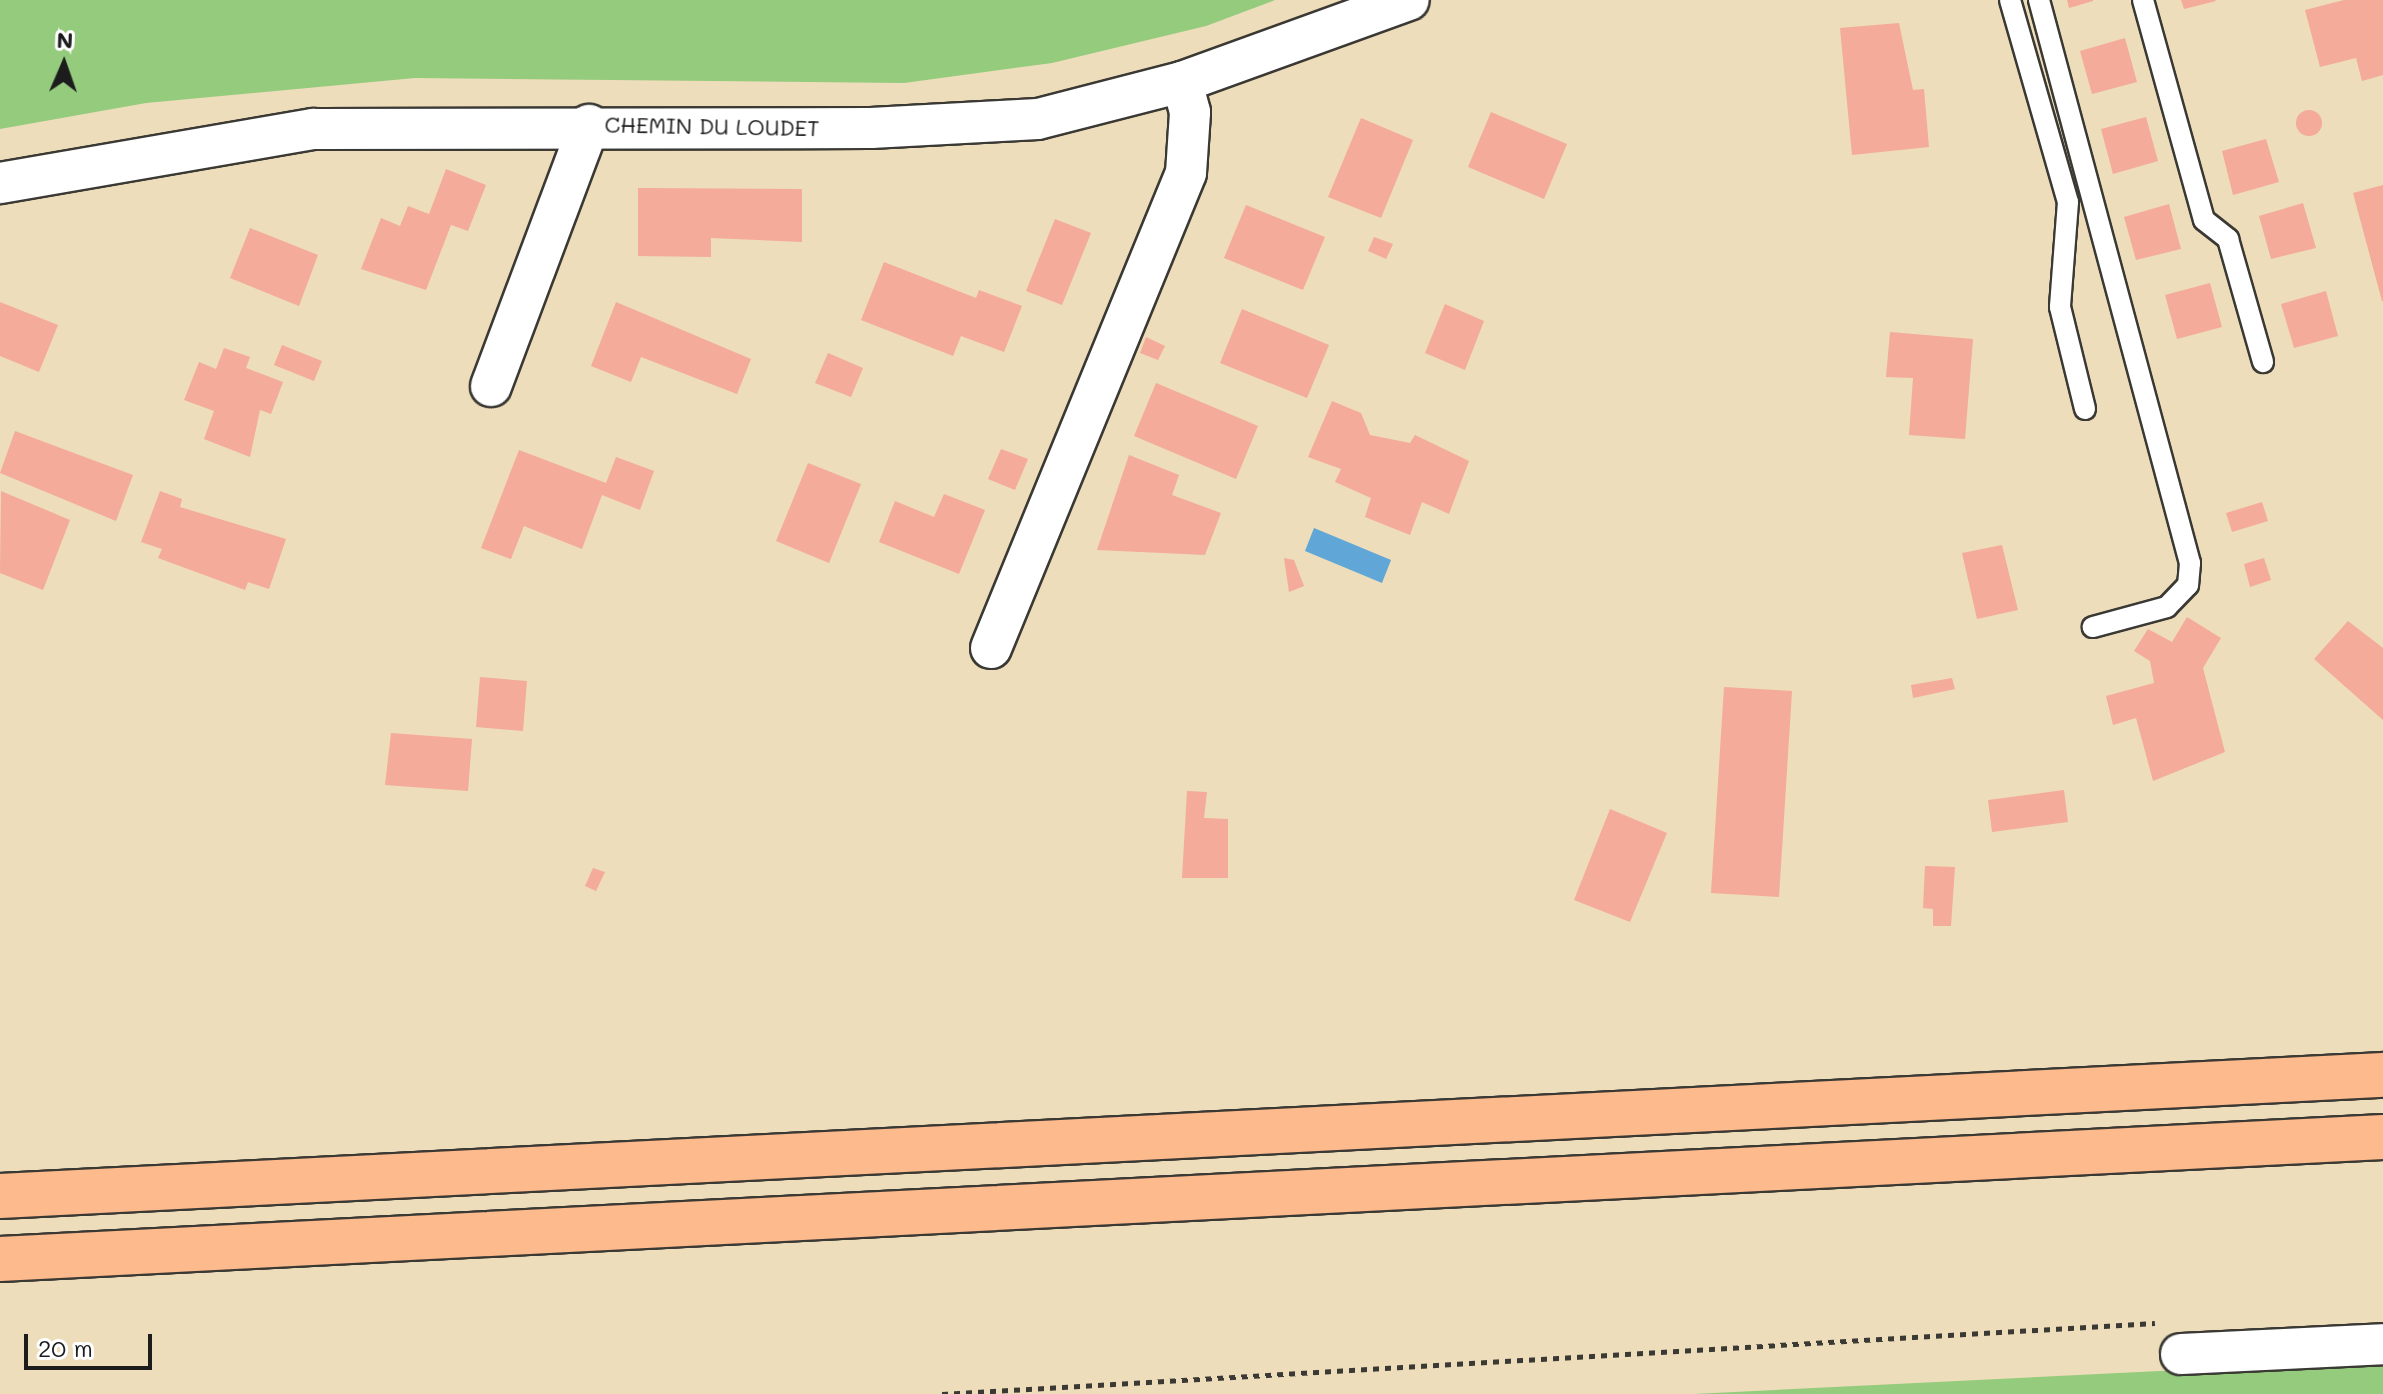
<!DOCTYPE html>
<html>
<head>
<meta charset="utf-8">
<style>
	body { margin:0 }
	#map { position:relative; width:2383px; height:1394px; overflow:hidden; background:#edddba; font-family:Mali,sans-serif }
	div>[style] { position:absolute }
	.green>* { inset:0; background:#94cb7d }
	.water>* { inset:0; background:#60a6d6 }
	.building>* { inset:0; background:#f4ab99 }
	.round { border-radius:50% }
	.path>* { height:5px; margin-top:-2.5px; transform-origin:0; background:repeating-linear-gradient(90deg,#3b3934 0 6px,transparent 0 12px) }
	.roads { filter:drop-shadow(2px 0 #3b3934) drop-shadow(-2px 0 #3b3934) drop-shadow(0 2px #3b3934) drop-shadow(0 -2px #3b3934) }
	.service>* { height:20px; margin:-10px; padding:0 10px; transform-origin:10px; border-radius:10px; background:#fff }
	.minor>* { height:40px; margin:-20px; padding:0 20px; transform-origin:20px; border-radius:20px; background:#fff }
	.trunk>* { height:44px; margin:-22px; padding:0 22px; transform-origin:22px; border-radius:22px; background:#fcba8d }
	span { translate:-50% -50%; white-space:nowrap; text-align:center; line-height:1.15; -webkit-text-stroke:6px #fff; paint-order:stroke }
	.street-label { font-size:22px; color:#1c1c1c }
	.north { position:absolute; left:24px; top:24px; width:80px; height:80px; -webkit-text-stroke:6px #fff; paint-order:stroke; rotate:2deg; font-size:22px; font-weight:700; line-height:32px; text-align:center; color:#1c1c1c }
	.north::after { content:''; display:block; margin:auto; width:28px; height:36px; background:#1c1c1c; clip-path:polygon(50% 0,100% 100%,50% 72%,0 100%) }
	.scale { position:absolute; left:24px; top:1334px; width:128px; height:36px; box-sizing:border-box; border:4px solid #1c1c1c; border-top:0; padding-left:10px; font-size:24px; line-height:28px; white-space:nowrap; color:#1c1c1c; -webkit-text-stroke:6px #fff; paint-order:stroke }
</style>
</head>
<body>
<div id="map">
	<div class="green">
		<i style="clip-path:polygon(0 0,1275px 0,1206px 26px,1052px 63px,904px 83px,415px 78px,146px 103px,0 129px)"></i>
		<i style="clip-path:polygon(2383px 1360px,2383px 1394px,1694px 1394px)"></i>
	</div>
	<div class="water">
		<i style="clip-path:polygon(1314px 528px,1391px 560px,1382px 583px,1305px 551px)"></i>
	</div>
	<div class="building">
		<i style="clip-path:polygon(2067px 0,2093px 0,2093px 1px,2069px 8px)"></i>
		<i style="clip-path:polygon(2181px 0,2215px 0,2216px 1px,2184px 9px)"></i>
		<i style="clip-path:polygon(2344px 0,2383px 0,2383px 75px,2362px 81px,2356px 58px,2320px 67px,2305px 10px)"></i>
		<i style="clip-path:polygon(1899px 23px,1913px 90px,1924px 89px,1929px 147px,1852px 155px,1840px 28px)"></i>
		<i style="clip-path:polygon(2125px 38px,2137px 82px,2092px 94px,2080px 51px)"></i>
		<i class="round" style="left:2296px;top:110px;width:26px;height:26px"></i>
		<i style="clip-path:polygon(1491px 112px,1567px 144px,1544px 199px,1468px 167px)"></i>
		<i style="clip-path:polygon(2146px 117px,2158px 161px,2113px 174px,2101px 129px)"></i>
		<i style="clip-path:polygon(1361px 118px,1413px 140px,1381px 218px,1328px 197px)"></i>
		<i style="clip-path:polygon(2266px 139px,2279px 182px,2233px 195px,2222px 151px)"></i>
		<i style="clip-path:polygon(446px 169px,486px 185px,468px 231px,451px 225px,426px 290px,361px 269px,381px 218px,400px 226px,408px 206px,429px 214px)"></i>
		<i style="clip-path:polygon(2383px 185px,2383px 301px,2382px 301px,2353px 193px)"></i>
		<i style="clip-path:polygon(638px 188px,802px 189px,802px 242px,711px 238px,711px 257px,638px 256px)"></i>
		<i style="clip-path:polygon(2303px 203px,2316px 248px,2271px 259px,2259px 216px)"></i>
		<i style="clip-path:polygon(2169px 204px,2181px 249px,2136px 260px,2124px 217px)"></i>
		<i style="clip-path:polygon(1246px 205px,1325px 237px,1303px 290px,1224px 258px)"></i>
		<i style="clip-path:polygon(1055px 219px,1091px 233px,1062px 305px,1026px 291px)"></i>
		<i style="clip-path:polygon(250px 228px,318px 255px,299px 306px,230px 278px)"></i>
		<i style="clip-path:polygon(1374px 237px,1393px 244px,1386px 259px,1368px 251px)"></i>
		<i style="clip-path:polygon(884px 262px,976px 298px,979px 290px,1022px 306px,1004px 352px,961px 336px,953px 356px,861px 320px)"></i>
		<i style="clip-path:polygon(2210px 283px,2222px 327px,2177px 339px,2165px 295px)"></i>
		<i style="clip-path:polygon(2326px 291px,2338px 336px,2294px 348px,2281px 304px)"></i>
		<i style="clip-path:polygon(0 302px,58px 325px,39px 372px,0 356px)"></i>
		<i style="clip-path:polygon(616px 302px,751px 359px,737px 394px,641px 357px,631px 382px,591px 366px)"></i>
		<i style="clip-path:polygon(1445px 304px,1484px 321px,1465px 370px,1425px 353px)"></i>
		<i style="clip-path:polygon(1242px 309px,1329px 345px,1307px 398px,1220px 363px)"></i>
		<i style="clip-path:polygon(1890px 332px,1973px 339px,1965px 439px,1909px 435px,1913px 378px,1886px 377px)"></i>
		<i style="clip-path:polygon(1146px 337px,1165px 346px,1158px 360px,1140px 353px)"></i>
		<i style="clip-path:polygon(282px 345px,322px 361px,314px 381px,274px 365px)"></i>
		<i style="clip-path:polygon(224px 348px,250px 357px,246px 368px,283px 382px,271px 414px,260px 410px,250px 457px,204px 439px,214px 411px,184px 400px,199px 362px,216px 369px)"></i>
		<i style="clip-path:polygon(828px 353px,863px 368px,851px 397px,815px 383px)"></i>
		<i style="clip-path:polygon(1156px 383px,1258px 426px,1236px 479px,1134px 436px)"></i>
		<i style="clip-path:polygon(1332px 401px,1361px 413px,1370px 435px,1410px 443px,1415px 435px,1469px 461px,1449px 514px,1422px 502px,1410px 535px,1365px 517px,1371px 498px,1335px 482px,1341px 469px,1308px 457px)"></i>
		<i style="clip-path:polygon(15px 431px,133px 475px,116px 521px,0 473px)"></i>
		<i style="clip-path:polygon(1001px 449px,1028px 459px,1015px 490px,988px 479px)"></i>
		<i style="clip-path:polygon(519px 450px,606px 483px,616px 457px,654px 471px,640px 510px,602px 495px,582px 549px,524px 526px,511px 559px,481px 548px)"></i>
		<i style="clip-path:polygon(1129px 455px,1179px 475px,1172px 495px,1221px 513px,1205px 555px,1097px 550px)"></i>
		<i style="clip-path:polygon(808px 463px,861px 484px,829px 563px,776px 541px)"></i>
		<i style="clip-path:polygon(1px 491px,70px 520px,43px 590px,0 573px)"></i>
		<i style="clip-path:polygon(160px 491px,182px 499px,180px 507px,286px 539px,269px 589px,248px 582px,245px 590px,158px 558px,162px 549px,141px 542px)"></i>
		<i style="clip-path:polygon(944px 494px,985px 510px,959px 574px,879px 542px,895px 501px,934px 517px)"></i>
		<i style="clip-path:polygon(2262px 502px,2268px 521px,2232px 532px,2226px 513px)"></i>
		<i style="clip-path:polygon(2002px 545px,2018px 610px,1977px 619px,1962px 553px)"></i>
		<i style="clip-path:polygon(1284px 558px,1294px 560px,1304px 586px,1289px 592px)"></i>
		<i style="clip-path:polygon(2264px 558px,2271px 580px,2250px 587px,2244px 564px)"></i>
		<i style="clip-path:polygon(2187px 617px,2221px 638px,2203px 668px,2225px 752px,2153px 781px,2136px 718px,2113px 725px,2106px 696px,2154px 683px,2150px 661px,2134px 651px,2148px 629px,2172px 642px)"></i>
		<i style="clip-path:polygon(2348px 621px,2383px 648px,2383px 720px,2314px 659px)"></i>
		<i style="clip-path:polygon(480px 677px,527px 681px,523px 731px,476px 727px)"></i>
		<i style="clip-path:polygon(1952px 678px,1955px 689px,1913px 698px,1911px 685px)"></i>
		<i style="clip-path:polygon(1724px 687px,1792px 691px,1779px 897px,1711px 893px)"></i>
		<i style="clip-path:polygon(391px 733px,472px 739px,468px 791px,385px 785px)"></i>
		<i style="clip-path:polygon(2064px 790px,2068px 822px,1992px 832px,1988px 800px)"></i>
		<i style="clip-path:polygon(1187px 791px,1207px 792px,1204px 818px,1228px 819px,1228px 878px,1182px 878px)"></i>
		<i style="clip-path:polygon(1610px 809px,1667px 833px,1630px 922px,1574px 900px)"></i>
		<i style="clip-path:polygon(1925px 866px,1955px 867px,1951px 926px,1933px 926px,1933px 909px,1923px 908px)"></i>
		<i style="clip-path:polygon(593px 868px,605px 872px,596px 891px,585px 886px)"></i>
	</div>
	<div class="path">
		<i style="left:942px;top:1394px;width:1215px;rotate:-3.35deg"></i>
	</div>
	<div class="roads">
		<div class="service">
			<i style="left:2010px;top:0;width:210px;rotate:74deg"></i>
			<i style="left:2068px;top:202px;width:105px;rotate:94.4deg"></i>
			<i style="left:2060px;top:307px;width:105px;rotate:76.2deg"></i>
			<i style="left:2039px;top:0;width:583px;rotate:74.99deg"></i>
			<i style="left:2190px;top:563px;width:22px;rotate:95deg"></i>
			<i style="left:2188px;top:585px;width:30px;rotate:134deg"></i>
			<i style="left:2167px;top:607px;width:77px;rotate:164.9deg"></i>
			<i style="left:2143px;top:0;width:228px;rotate:74.5deg"></i>
			<i style="left:2204px;top:220px;width:31px;rotate:38deg"></i>
			<i style="left:2228px;top:239px;width:128px;rotate:74.1deg"></i>
		</div>
		<div class="minor">
			<i style="left:0;top:183px;width:318px;rotate:-9.8deg"></i>
			<i style="left:313px;top:129px;width:558px;rotate:-0.1deg"></i>
			<i style="left:871px;top:128px;width:167px;rotate:-3.1deg"></i>
			<i style="left:1038px;top:119px;width:149px;rotate:-14.4deg"></i>
			<i style="left:1182px;top:82px;width:241px;rotate:-19.9deg"></i>
			<i style="left:491px;top:386px;width:279px;rotate:-69.4deg"></i>
			<i style="left:991px;top:648px;width:513px;rotate:-67.68deg"></i>
			<i style="left:1186px;top:173px;width:61px;rotate:-86.2deg"></i>
			<i style="left:1190px;top:112px;width:31px;rotate:-105deg"></i>
			<i style="left:2181px;top:1354px;width:202px;rotate:-2.8deg"></i>
		</div>
		<div class="trunk">
			<i style="left:0;top:1196px;width:2386px;rotate:-2.91deg"></i>
			<i style="left:0;top:1259px;width:2386px;rotate:-2.93deg"></i>
		</div>
	</div>
	<div class="street-label">
		<span style="left:712px;top:126px;rotate:1deg">CHEMIN DU LOUDET</span>
	</div>
	<div class="north">N</div>
	<div class="scale">20 m</div>
</div>
</body>
</html>
